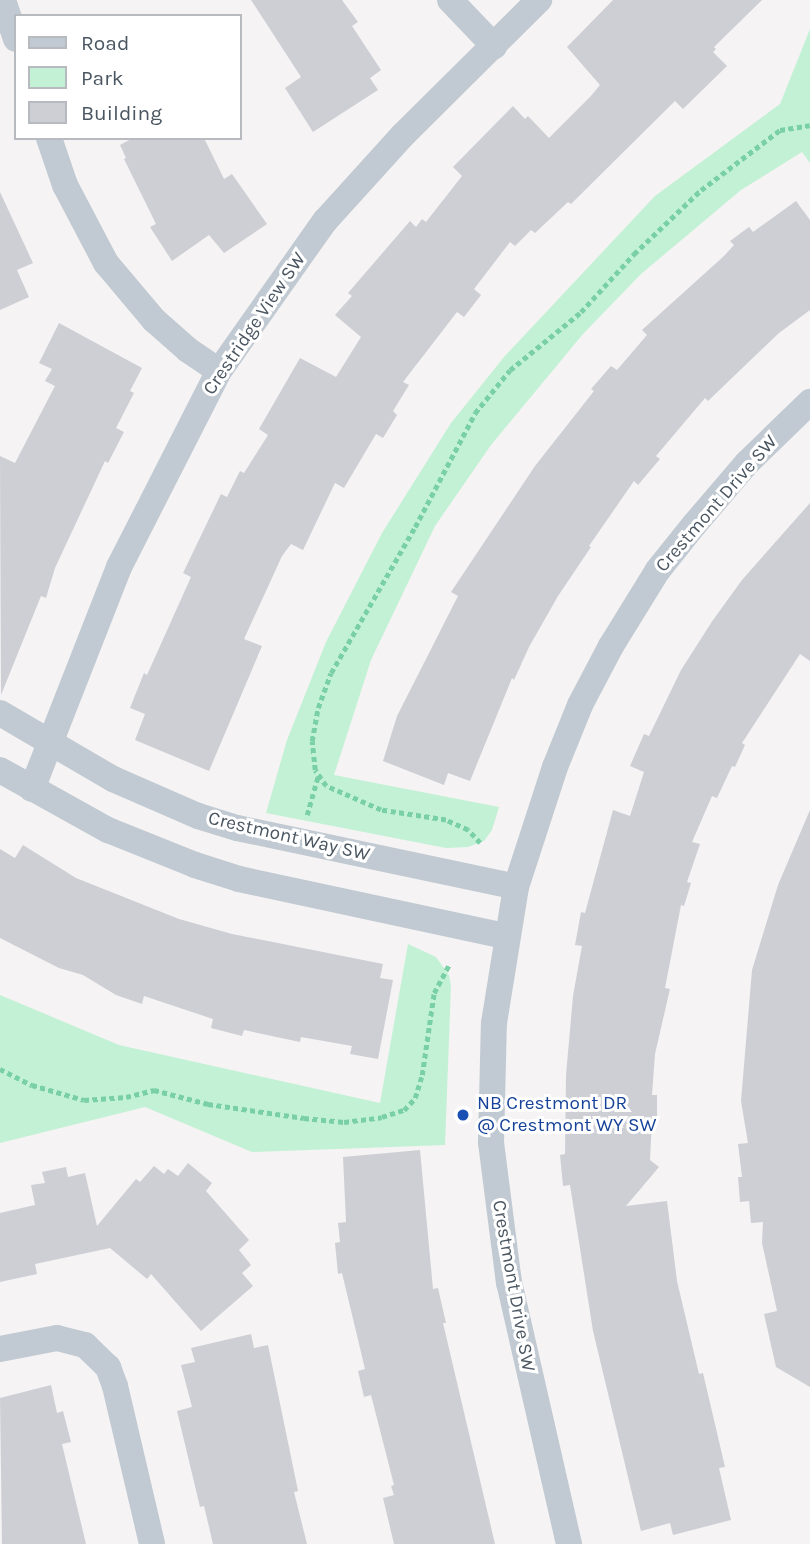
<!DOCTYPE html>
<html>
<head>
<meta charset="utf-8">
<style>
	body { margin:0 }
	#map { position:relative; width:810px; height:1544px; overflow:hidden; background:#f5f3f3; font-family:Karla,sans-serif }
	div>[style] { position:absolute }
	.green>* { inset:0; background:#c3f1d5 }
	.building>* { inset:0; background:#cdcfd5 }
	.path>* { height:4.5px; margin-top:-2.25px; transform-origin:0; background:repeating-linear-gradient(90deg,#7ad0a6 0 5px,transparent 0 8.5px) }
	.street>* { height:26px; margin:-13px; padding:0 13px; transform-origin:13px; border-radius:13px; background:#c1cad2 }
	.dots>* { width:19px; height:19px; translate:-50% -50%; box-sizing:border-box; border:4px solid #fff; border-radius:50% }
	span { translate:-50% -50%; white-space:nowrap; text-align:center; line-height:1.15; -webkit-text-stroke:6px #fff; paint-order:stroke }
	.street-label { font-size:19px; color:#4a5661 }
	.transit-label { font-size:19px; color:#164399 }
	.left { translate:0 -50%; text-align:left }
	.legend { position:absolute; left:14px; top:14px; width:228px; height:126px; box-sizing:border-box; background:#fff; border:2px solid #b7bbc0; margin:0; padding:9px 12px; list-style:none; font-size:21px; color:#4a5661 }
	.legend li { display:flex; align-items:center; gap:14px; height:35px }
	.legend b { width:35px; border:2px solid #b7bbc0 }
</style>
</head>
<body>
<div id="map">
	<div class="green">
		<i style="clip-path:polygon(810px 29px,810px 163px,802px 152px,741px 190px,641px 274px,583px 334px,491px 445px,435px 526px,371px 660px,334px 775px,499px 807px,492px 830px,484px 841px,468px 847px,446px 848px,266px 813px,287px 740px,326px 642px,382px 533px,451px 423px,504px 357px,655px 196px,780px 104px)"></i>
		<i style="clip-path:polygon(408px 944px,436px 957px,449px 975px,451px 986px,445px 1145px,252px 1152px,145px 1107px,0 1143px,0 995px,119px 1045px,380px 1103px)"></i>
	</div>
	<div class="building">
		<i style="clip-path:polygon(251px 0,342px 0,358px 22px,352px 26px,381px 70px,370px 78px,378px 90px,313px 132px,285px 88px,301px 77px)"></i>
		<i style="clip-path:polygon(613px 0,762px 0,714px 47px,716px 49px,713px 52px,727px 66px,683px 109px,675px 101px,571px 204px,568px 202px,535px 233px,531px 230px,515px 246px,510px 242px,474px 289px,481px 295px,464px 317px,457px 312px,403px 382px,409px 385px,393px 411px,397px 415px,383px 438px,376px 434px,344px 488px,335px 483px,303px 550px,291px 544px,282px 556px,244px 639px,262px 646px,209px 771px,135px 740px,145px 714px,130px 708px,144px 673px,147px 675px,191px 577px,183px 573px,221px 494px,227px 497px,240px 471px,244px 473px,268px 435px,259px 429px,300px 358px,336px 377px,361px 337px,335px 315px,352px 296px,348px 293px,410px 221px,416px 227px,422px 219px,426px 222px,462px 176px,453px 167px,513px 106px,525px 119px,528px 116px,549px 138px,590px 97px,600px 85px,567px 47px)"></i>
		<i style="clip-path:polygon(133px 138px,204px 138px,224px 179px,232px 174px,267px 224px,224px 253px,209px 235px,172px 261px,150px 227px,156px 224px,124px 159px,126px 158px,120px 145px)"></i>
		<i style="clip-path:polygon(0 192px,33px 263px,17px 270px,29px 297px,0 310px)"></i>
		<i style="clip-path:polygon(796px 201px,810px 220px,810px 310px,779px 333px,708px 401px,705px 398px,656px 456px,660px 459px,638px 485px,634px 481px,589px 546px,591px 547px,558px 596px,529px 647px,514px 680px,512px 678px,470px 781px,448px 773px,444px 785px,383px 761px,397px 716px,458px 596px,451px 592px,535px 466px,594px 391px,591px 389px,611px 366px,617px 370px,647px 335px,642px 330px,724px 256px,734px 245px,730px 241px,749px 227px,753px 232px)"></i>
		<i style="clip-path:polygon(59px 323px,142px 368px,130px 391px,134px 393px,116px 428px,124px 432px,108px 463px,105px 461px,55px 568px,46px 598px,41px 596px,1px 695px,0 456px,15px 463px,55px 386px,45px 381px,52px 369px,39px 363px)"></i>
		<i style="clip-path:polygon(810px 503px,810px 661px,800px 654px,742px 743px,745px 745px,735px 767px,732px 766px,717px 798px,712px 796px,692px 842px,700px 844px,687px 882px,691px 883px,684px 906px,681px 905px,665px 988px,670px 989px,655px 1054px,652px 1095px,657px 1095px,657px 1120px,652px 1120px,650px 1160px,659px 1167px,626px 1206px,667px 1201px,677px 1281px,699px 1374px,703px 1373px,725px 1467px,719px 1468px,731px 1520px,673px 1535px,670px 1523px,641px 1531px,593px 1331px,570px 1185px,563px 1186px,560px 1155px,565px 1154px,566px 1075px,573px 996px,582px 946px,575px 945px,581px 912px,585px 913px,613px 810px,630px 816px,644px 772px,630px 766px,644px 734px,649px 736px,681px 670px,713px 620px,742px 580px)"></i>
		<i style="clip-path:polygon(810px 810px,810px 1387px,776px 1367px,764px 1314px,777px 1311px,762px 1243px,763px 1222px,751px 1223px,749px 1201px,740px 1202px,738px 1177px,742px 1177px,738px 1144px,748px 1143px,741px 1101px,752px 970px,778px 885px)"></i>
		<i style="clip-path:polygon(23px 845px,76px 878px,179px 919px,232px 934px,383px 964px,380px 978px,393px 980px,378px 1059px,350px 1054px,352px 1046px,301px 1037px,300px 1042px,244px 1030px,242px 1036px,211px 1028px,213px 1019px,144px 996px,142px 1004px,116px 995px,83px 975px,59px 968px,0 938px,0 849px,15px 858px)"></i>
		<i style="clip-path:polygon(420px 1150px,433px 1289px,438px 1288px,446px 1323px,443px 1323px,495px 1544px,394px 1544px,383px 1498px,394px 1495px,391px 1486px,394px 1485px,371px 1395px,364px 1397px,358px 1371px,365px 1369px,342px 1273px,338px 1274px,335px 1243px,340px 1242px,338px 1223px,346px 1222px,343px 1157px)"></i>
		<i style="clip-path:polygon(188px 1163px,212px 1183px,206px 1191px,249px 1240px,239px 1250px,251px 1265px,242px 1273px,253px 1286px,201px 1331px,151px 1274px,147px 1279px,110px 1248px,35px 1264px,37px 1274px,0 1282px,0 1213px,35px 1205px,31px 1185px,45px 1183px,42px 1172px,66px 1167px,68px 1177px,85px 1173px,97px 1226px,136px 1179px,140px 1182px,154px 1166px,164px 1174px,168px 1169px,178px 1176px)"></i>
		<i style="clip-path:polygon(251px 1334px,254px 1348px,268px 1345px,298px 1491px,294px 1492px,307px 1544px,213px 1544px,204px 1506px,200px 1507px,177px 1411px,192px 1407px,181px 1365px,195px 1362px,191px 1348px)"></i>
		<i style="clip-path:polygon(51px 1385px,57px 1413px,63px 1411px,71px 1442px,62px 1444px,86px 1544px,2px 1544px,0 1398px)"></i>
	</div>
	<div class="path">
		<i style="left:307px;top:815px;width:41px;rotate:-74.2deg"></i>
		<i style="left:480px;top:843px;width:18px;rotate:-133deg"></i>
		<i style="left:468px;top:830px;width:24px;rotate:-156deg"></i>
		<i style="left:446px;top:820px;width:66px;rotate:-171.3deg"></i>
		<i style="left:381px;top:810px;width:60px;rotate:-156.4deg"></i>
		<i style="left:326px;top:786px;width:19px;rotate:-125deg"></i>
		<i style="left:315px;top:770px;width:29px;rotate:-96deg"></i>
		<i style="left:312px;top:741px;width:34px;rotate:-80deg"></i>
		<i style="left:318px;top:708px;width:37px;rotate:-70deg"></i>
		<i style="left:331px;top:673px;width:168px;rotate:-60.1deg"></i>
		<i style="left:415px;top:527px;width:129px;rotate:-62.2deg"></i>
		<i style="left:475px;top:413px;width:55px;rotate:-50.9deg"></i>
		<i style="left:510px;top:370px;width:92px;rotate:-39.2deg"></i>
		<i style="left:581px;top:312px;width:79px;rotate:-47.6deg"></i>
		<i style="left:634px;top:254px;width:93px;rotate:-43.7deg"></i>
		<i style="left:701px;top:190px;width:99px;rotate:-37.2deg"></i>
		<i style="left:780px;top:130px;width:30px;rotate:-9deg"></i>
		<i style="left:0;top:1069px;width:36px;rotate:27deg"></i>
		<i style="left:32px;top:1085px;width:54px;rotate:16.1deg"></i>
		<i style="left:84px;top:1100px;width:42px;rotate:-4.1deg"></i>
		<i style="left:126px;top:1097px;width:29px;rotate:-14deg"></i>
		<i style="left:154px;top:1090px;width:56px;rotate:14.5deg"></i>
		<i style="left:208px;top:1104px;width:97px;rotate:8.3deg"></i>
		<i style="left:304px;top:1118px;width:40px;rotate:5.7deg"></i>
		<i style="left:344px;top:1122px;width:38px;rotate:-7deg"></i>
		<i style="left:382px;top:1117px;width:23px;rotate:-18deg"></i>
		<i style="left:404px;top:1110px;width:16px;rotate:-47deg"></i>
		<i style="left:415px;top:1098px;width:24px;rotate:-73deg"></i>
		<i style="left:422px;top:1075px;width:83px;rotate:-81.7deg"></i>
		<i style="left:434px;top:993px;width:32px;rotate:-62deg"></i>
	</div>
	<div class="street">
		<i style="left:3px;top:0;width:41px;rotate:71.6deg"></i>
		<i style="left:450px;top:0;width:64px;rotate:46.3deg"></i>
		<i style="left:49px;top:138px;width:50px;rotate:71.2deg"></i>
		<i style="left:65px;top:185px;width:88px;rotate:62.3deg"></i>
		<i style="left:106px;top:263px;width:75px;rotate:49.9deg"></i>
		<i style="left:154px;top:320px;width:45px;rotate:41.4deg"></i>
		<i style="left:188px;top:350px;width:37px;rotate:34deg"></i>
		<i style="left:0;top:713px;width:131px;rotate:30.3deg"></i>
		<i style="left:113px;top:779px;width:93px;rotate:23.5deg"></i>
		<i style="left:198px;top:816px;width:41px;rotate:17.1deg"></i>
		<i style="left:237px;top:828px;width:285px;rotate:11.9deg"></i>
		<i style="left:0;top:770px;width:124px;rotate:29.1deg"></i>
		<i style="left:108px;top:830px;width:94px;rotate:21.9deg"></i>
		<i style="left:195px;top:865px;width:46px;rotate:17.7deg"></i>
		<i style="left:239px;top:879px;width:273px;rotate:12.1deg"></i>
		<i style="left:32px;top:789px;width:238px;rotate:-68.6deg"></i>
		<i style="left:119px;top:567px;width:220px;rotate:-63deg"></i>
		<i style="left:219px;top:371px;width:184px;rotate:-54.8deg"></i>
		<i style="left:325px;top:221px;width:116px;rotate:-47.8deg"></i>
		<i style="left:403px;top:135px;width:192px;rotate:-44.8deg"></i>
		<i style="left:0;top:1349px;width:58px;rotate:-10.9deg"></i>
		<i style="left:57px;top:1338px;width:29px;rotate:14deg"></i>
		<i style="left:85px;top:1345px;width:32px;rotate:44deg"></i>
		<i style="left:108px;top:1367px;width:20px;rotate:70deg"></i>
		<i style="left:115px;top:1386px;width:162px;rotate:76.8deg"></i>
		<i style="left:569px;top:1544px;width:268px;rotate:-102.9deg"></i>
		<i style="left:509px;top:1283px;width:142px;rotate:-97.3deg"></i>
		<i style="left:491px;top:1142px;width:119px;rotate:-88.6deg"></i>
		<i style="left:494px;top:1023px;width:138px;rotate:-80.8deg"></i>
		<i style="left:516px;top:887px;width:126px;rotate:-72deg"></i>
		<i style="left:555px;top:767px;width:67px;rotate:-68deg"></i>
		<i style="left:580px;top:705px;width:67px;rotate:-62.3deg"></i>
		<i style="left:611px;top:646px;width:89px;rotate:-58.3deg"></i>
		<i style="left:658px;top:570px;width:58px;rotate:-51.3deg"></i>
		<i style="left:694px;top:525px;width:82px;rotate:-49.5deg"></i>
		<i style="left:747px;top:463px;width:88px;rotate:-44.1deg"></i>
	</div>
	<div class="dots">
		<i style="left:463px;top:1115px;background:#1a4fb4"></i>
	</div>
	<div class="street-label">
		<span style="left:255px;top:324px;rotate:-56deg">Crestridge View SW</span>
		<span style="left:717px;top:504px;rotate:-49deg">Crestmont Drive SW</span>
		<span style="left:289px;top:837px;rotate:13deg">Crestmont Way SW</span>
		<span style="left:513px;top:1286px;rotate:80deg">Crestmont Drive SW</span>
	</div>
	<div class="transit-label">
		<span class="left" style="left:477px;top:1115px">NB Crestmont DR<br>@ Crestmont WY SW</span>
	</div>
	<ul class="legend">
	<li><b style="height:9px;background:#c1cad2"></b>Road</li>
	<li><b style="height:19px;background:#c3f1d5"></b>Park</li>
	<li><b style="height:19px;background:#cdcfd5"></b>Building</li>
	</ul>
</div>
</body>
</html>
